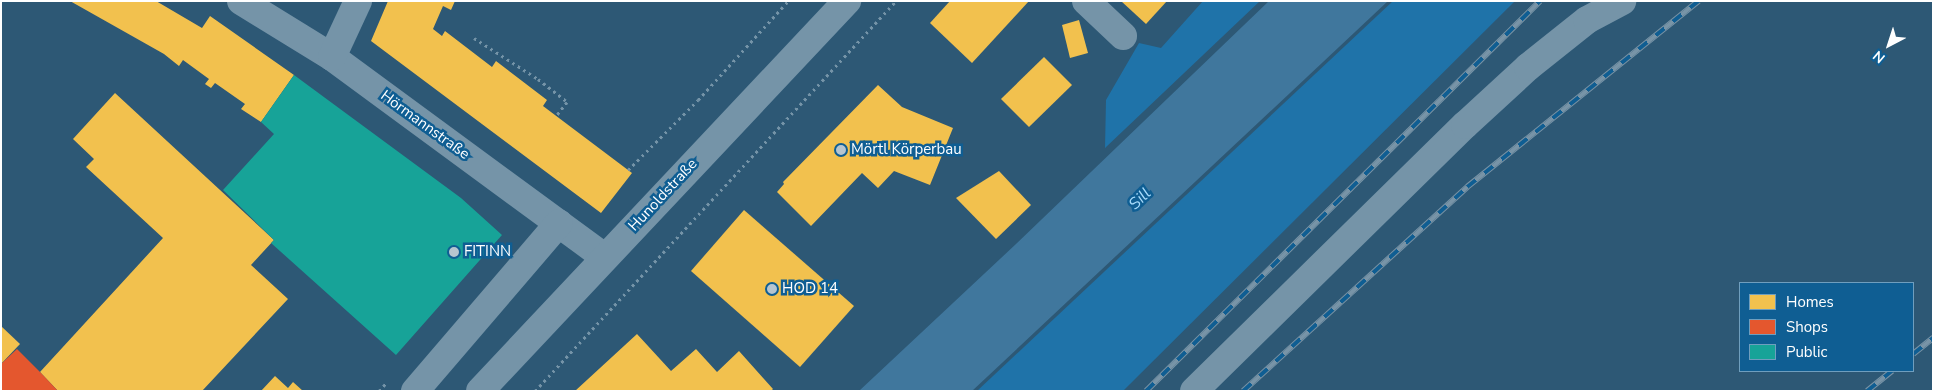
<!DOCTYPE html>
<html>
<head>
<meta charset="utf-8">
<style>
	body { margin:0 }
	#map { position:relative; width:1934px; height:392px; overflow:hidden; background:#2d5875; font-family:"Nunito Sans",sans-serif }
	div>[style] { position:absolute }
	.green>* { inset:0; background:#1f73a9 }
	.water>* { inset:0; background:#40779d }
	.homes>* { inset:0; background:#f2c14e }
	.shops>* { inset:0; background:#e4572e }
	.public>* { inset:0; background:#17a398 }
	.path>* { height:3px; margin-top:-1.5px; transform-origin:0; background:repeating-linear-gradient(90deg,#7594a8 0 2.5px,transparent 0 6.5px) }
	.minor>* { height:28px; margin:-14px; padding:0 14px; transform-origin:14px; border-radius:14px; background:#7594a8 }
	.rail>* { height:5.5px; margin-top:-2.75px; transform-origin:0; background:repeating-linear-gradient(90deg,#0f5e93 0 11px,#7894a7 0 22px); box-sizing:border-box; border-block:1px solid #7894a7 }
	.dots>* { width:14px; height:14px; translate:-50% -50%; box-sizing:border-box; border:2px solid #0f5e93; border-radius:50% }
	span { translate:-50% -50%; white-space:nowrap; text-align:center; line-height:1.15; -webkit-text-stroke:5px #0f5e93; paint-order:stroke }
	.street-label { font-size:15px; color:#fff }
	.poi-label { font-size:15px; color:#fff }
	.left { translate:0 -50%; text-align:left }
	.water-label { font-size:16px; color:#a7dbfb; font-style:italic }
	.frame { position:absolute; inset:0; border:2px solid #fff; pointer-events:none }
	.legend { position:absolute; left:1739px; top:282px; width:175px; height:90px; box-sizing:border-box; background:#0f5e93; border:1px solid #6f9ebe; margin:0; padding:6px 9px; list-style:none; font-size:15px; color:#fff }
	.legend li { display:flex; align-items:center; gap:10px; height:25px }
	.legend b { width:25px; border:1px solid #6f9ebe }
	.north { position:absolute; left:1864px; top:20px; width:50px; height:50px; -webkit-text-stroke:4px #0f5e93; paint-order:stroke; rotate:220deg; font-size:14px; font-weight:700; line-height:20px; text-align:center; color:#fff }
	.north::after { content:''; display:block; margin:auto; width:18px; height:22px; background:#fff; clip-path:polygon(50% 0,100% 100%,50% 72%,0 100%) }
</style>
</head>
<body>
<div id="map">
	<div class="green">
		<i style="clip-path:polygon(1203px 1px,1260px 1px,1105px 148px,1106px 100px,1139px 43px,1161px 48px)"></i>
		<i style="clip-path:polygon(1393px 1px,1515px 1px,1123px 391px,977px 391px)"></i>
	</div>
	<div class="water">
		<i style="clip-path:polygon(1269px 1px,1388px 1px,972px 391px,859px 391px,1016px 244px)"></i>
	</div>
	<div class="homes">
		<i style="clip-path:polygon(70px 1px,156px 1px,202px 28px,210px 16px,294px 75px,261px 122px,241px 109px,245px 104px,215px 83px,211px 88px,205px 84px,209px 79px,183px 60px,179px 66px,164px 54px)"></i>
		<i style="clip-path:polygon(388px 1px,455px 1px,451px 10px,443px 6px,433px 29px,442px 36px,445px 31px,492px 67px,496px 61px,547px 100px,543px 106px,632px 173px,601px 213px,371px 41px)"></i>
		<i style="clip-path:polygon(950px 1px,1029px 1px,972px 63px,930px 23px)"></i>
		<i style="clip-path:polygon(1121px 1px,1167px 1px,1146px 24px)"></i>
		<i style="clip-path:polygon(1079px 20px,1088px 53px,1070px 58px,1062px 25px)"></i>
		<i style="clip-path:polygon(1044px 57px,1072px 85px,1029px 127px,1001px 99px)"></i>
		<i style="clip-path:polygon(878px 85px,902px 107px,953px 128px,930px 185px,894px 171px,878px 188px,862px 173px,811px 226px,777px 192px,784px 184px,783px 182px)"></i>
		<i style="clip-path:polygon(115px 93px,274px 240px,251px 265px,288px 299px,202px 391px,58px 391px,40px 372px,163px 238px,86px 167px,94px 159px,73px 139px)"></i>
		<i style="clip-path:polygon(999px 171px,1031px 205px,996px 239px,956px 198px)"></i>
		<i style="clip-path:polygon(744px 210px,854px 306px,800px 367px,691px 271px)"></i>
		<i style="clip-path:polygon(1px 326px,20px 344px,1px 364px)"></i>
		<i style="clip-path:polygon(637px 334px,671px 371px,696px 349px,717px 372px,739px 351px,773px 389px,771px 391px,575px 391px)"></i>
		<i style="clip-path:polygon(275px 376px,288px 388px,293px 382px,303px 391px,261px 391px)"></i>
	</div>
	<div class="shops">
		<i style="clip-path:polygon(17px 349px,40px 372px,58px 391px,1px 391px,1px 364px)"></i>
	</div>
	<div class="public">
		<i style="clip-path:polygon(294px 75px,461px 198px,502px 235px,396px 355px,271px 243px,274px 240px,223px 190px,274px 134px,261px 122px)"></i>
	</div>
	<div class="path">
		<i style="left:474px;top:38px;width:76px;rotate:32.6deg"></i>
		<i style="left:538px;top:79px;width:37px;rotate:38deg"></i>
		<i style="left:567px;top:102px;width:18px;rotate:128deg"></i>
		<i style="left:628px;top:170px;width:99px;rotate:-45deg"></i>
		<i style="left:698px;top:100px;width:134px;rotate:-47.7deg"></i>
		<i style="left:379px;top:391px;width:12px;rotate:-48deg"></i>
		<i style="left:535px;top:391px;width:531px;rotate:-47.21deg"></i>
	</div>
	<div class="minor">
		<i style="left:241px;top:1px;width:107px;rotate:31.6deg"></i>
		<i style="left:332px;top:57px;width:338px;rotate:36.3deg"></i>
		<i style="left:1086px;top:1px;width:51px;rotate:43.4deg"></i>
		<i style="left:332px;top:57px;width:62px;rotate:-65.1deg"></i>
		<i style="left:415px;top:391px;width:221px;rotate:-49.4deg"></i>
		<i style="left:480px;top:391px;width:536px;rotate:-46.74deg"></i>
		<i style="left:1194px;top:391px;width:380px;rotate:-44.5deg"></i>
		<i style="left:1465px;top:125px;width:86px;rotate:-42.6deg"></i>
		<i style="left:1528px;top:67px;width:75px;rotate:-38.5deg"></i>
		<i style="left:1587px;top:20px;width:40px;rotate:-28deg"></i>
	</div>
	<div class="rail">
		<i style="left:1913px;top:354px;width:26px;rotate:-39deg"></i>
		<i style="left:1146px;top:391px;width:554px;rotate:-44.71deg"></i>
		<i style="left:1243px;top:391px;width:303px;rotate:-42.3deg"></i>
		<i style="left:1467px;top:187px;width:297px;rotate:-38.8deg"></i>
		<i style="left:1867px;top:391px;width:32px;rotate:-39deg"></i>
	</div>
	<div class="dots">
		<i style="left:841px;top:150px;background:#b6c5cf"></i>
		<i style="left:454px;top:252px;background:#b6c5cf"></i>
		<i style="left:772px;top:289px;background:#b6c5cf"></i>
	</div>
	<div class="street-label">
		<span style="left:425px;top:125px;rotate:36deg">Hörmannstraße</span>
		<span style="left:663px;top:195px;rotate:-47deg">Hunoldstraße</span>
	</div>
	<div class="poi-label">
		<span class="left" style="left:851px;top:150px">Mörtl Körperbau</span>
		<span class="left" style="left:464px;top:252px">FITINN</span>
		<span class="left" style="left:782px;top:289px">HOD 14</span>
	</div>
	<div class="water-label">
		<span style="left:1140px;top:199px;rotate:-44deg">Sill</span>
	</div>
	<div class="frame"></div>
	<ul class="legend">
	<li><b style="height:14px;background:#f2c14e"></b>Homes</li>
	<li><b style="height:14px;background:#e4572e"></b>Shops</li>
	<li><b style="height:14px;background:#17a398"></b>Public</li>
	</ul>
	<div class="north">N</div>
</div>
</body>
</html>
